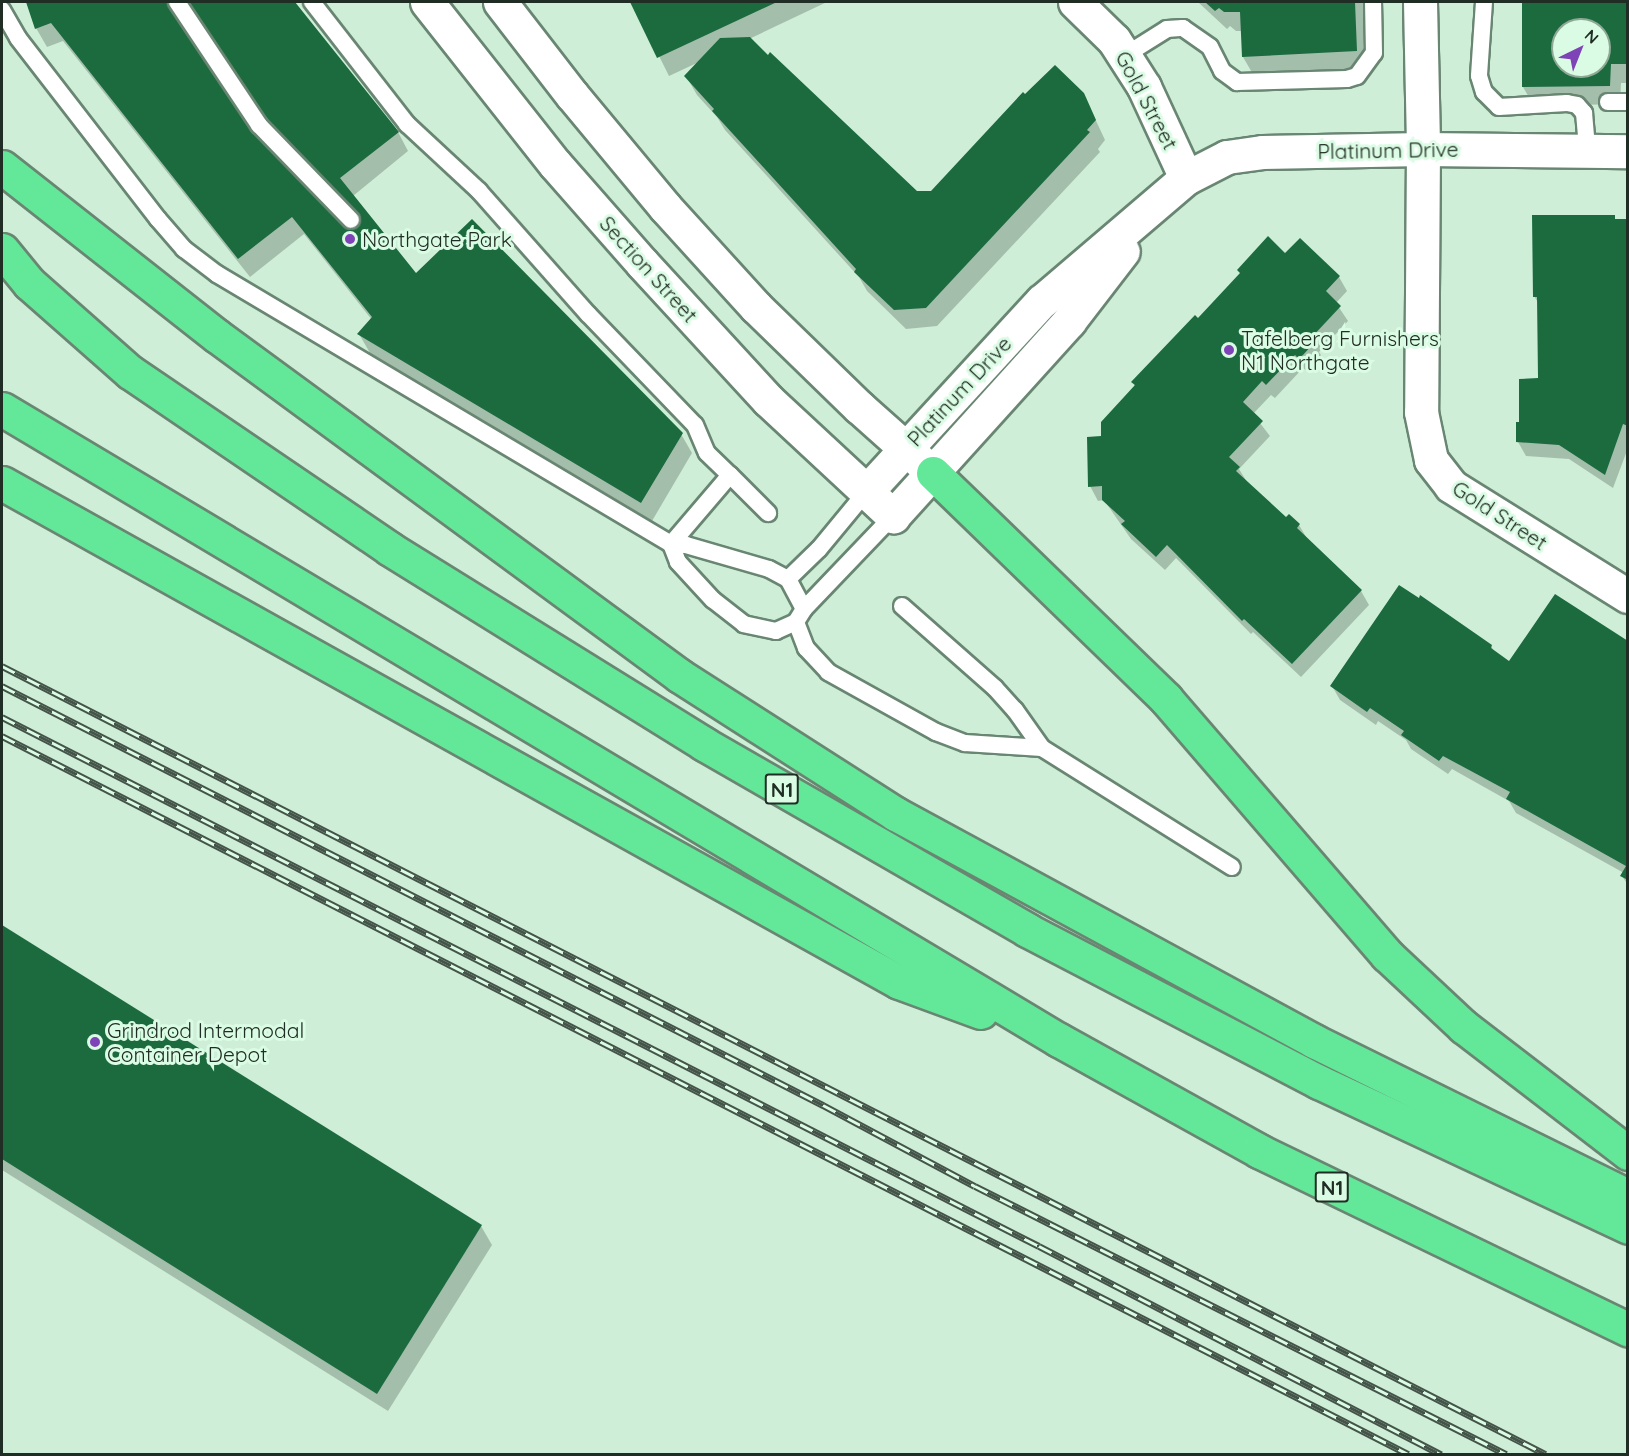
<!DOCTYPE html>
<html>
<head>
<meta charset="utf-8">
<style>
	body { margin:0 }
	#map { position:relative; width:1629px; height:1456px; overflow:hidden; background:#ceeed7; font-family:Quicksand,sans-serif }
	div>[style] { position:absolute }
	.shadow>* { inset:0; background:#0003 }
	.building>* { inset:0; background:#1c6b3f }
	.roads { filter:drop-shadow(2px 0 #698672) drop-shadow(-2px 0 #698672) drop-shadow(0 2px #698672) drop-shadow(0 -2px #698672) }
	.service>* { height:16px; margin:-8px; padding:0 8px; transform-origin:8px; border-radius:8px; background:#fff }
	.minor>* { height:33px; margin:-16.5px; padding:0 16.5px; transform-origin:16.5px; border-radius:16.5px; background:#fff }
	.tertiary>* { height:33px; margin:-16.5px; padding:0 16.5px; transform-origin:16.5px; border-radius:16.5px; background:#fff }
	.motorway>* { height:33px; margin:-16.5px; padding:0 16.5px; transform-origin:16.5px; border-radius:16.5px; background:#63e899 }
	.rail>* { height:7px; margin-top:-3.5px; transform-origin:0; background:repeating-linear-gradient(90deg,#dbfce4 0 14px,#445449 0 28px); box-sizing:border-box; border-block:2px solid #445449 }
	.dots>* { width:16px; height:16px; translate:-50% -50%; box-sizing:border-box; border:3px solid #dbfce4; border-radius:50% }
	span { translate:-50% -50%; white-space:nowrap; text-align:center; line-height:1.15; -webkit-text-stroke:6px #dbfce4; paint-order:stroke }
	.shield-label span { padding:2px 4px; background:#dbfce4; border:2px solid; border-radius:4px; -webkit-text-stroke-width:0 }
	.shield-label { font-size:20px; color:#202d24; font-weight:700 }
	.street-label { font-size:21px; color:#202d24 }
	.poi-label { font-size:21px; color:#202d24 }
	.left { translate:0 -50%; text-align:left }
	.frame { position:absolute; inset:0; border:3px solid #202d24; pointer-events:none }
	.north { position:absolute; left:1551px; top:18px; width:60px; height:60px; box-sizing:border-box; background:#dbfce4; border:2px solid #90a997; border-radius:50%; rotate:43deg; font-size:16px; font-weight:700; line-height:24px; text-align:center; color:#202d24 }
	.north::after { content:''; display:block; margin:auto; width:21px; height:27px; background:#7f43b8; clip-path:polygon(50% 0,100% 100%,50% 72%,0 100%) }
</style>
</head>
<body>
<div id="map">
	<div class="shadow">
		<i style="clip-path:polygon(27px 2px,294px 2px,398px 132px,408px 151px,353px 196px,416px 276px,681px 434px,692px 453px,652px 521px,370px 353px,359px 334px,372px 320px,304px 234px,250px 277px,63px 41px,47px 47px,36px 28px)"></i>
		<i style="clip-path:polygon(632px 2px,827px 2px,749px 39px,916px 192px,932px 192px,1083px 93px,1105px 140px,1098px 149px,1100px 152px,937px 326px,906px 329px,867px 291px,859px 277px,725px 130px,717px 117px,697px 95px,686px 76px,699px 62px,669px 76px)"></i>
		<i style="clip-path:polygon(evenodd,1526px 2px,1628px 2px,1628px 83px,1621px 83px,1620px 104px,1534px 106px,1523px 87px,1526px 2px,1563px 30px,1599px 30px,1599px 66px,1563px 66px,1563px 30px)"></i>
		<i style="clip-path:polygon(1199px 3px,1364px 2px,1367px 70px,1254px 76px,1243px 57px,1242px 31px,1236px 31px,1230px 26px,1227px 29px)"></i>
		<i style="clip-path:polygon(1614px 217px,1616px 220px,1628px 220px,1628px 448px,1613px 488px,1569px 459px,1526px 456px,1518px 442px,1521px 424px,1539px 380px,1539px 304px,1534px 296px)"></i>
		<i style="clip-path:polygon(1285px 255px,1339px 277px,1347px 291px,1336px 303px,1348px 321px,1319px 352px,1321px 355px,1310px 369px,1307px 371px,1303px 368px,1275px 398px,1271px 395px,1253px 414px,1270px 436px,1239px 469px,1247px 482px,1286px 519px,1290px 516px,1299px 525px,1308px 540px,1361px 591px,1369px 605px,1301px 677px,1253px 632px,1251px 634px,1176px 558px,1165px 570px,1131px 539px,1104px 500px,1098px 501px,1090px 486px,1103px 438px,1135px 387px,1133px 382px,1198px 320px)"></i>
		<i style="clip-path:polygon(1628px 643px,1628px 885px,1622px 876px,1624px 873px,1516px 813px,1509px 801px,1452px 769px,1448px 774px,1411px 749px,1406px 740px,1378px 721px,1376px 725px,1340px 700px,1332px 686px,1491px 646px,1495px 653px,1510px 663px)"></i>
		<i style="clip-path:polygon(2px 927px,481px 1226px,492px 1245px,388px 1411px,2px 1170px)"></i>
	</div>
	<div class="building">
		<i style="clip-path:polygon(26px 2px,295px 2px,399px 132px,340px 178px,416px 273px,472px 219px,683px 433px,641px 503px,357px 334px,372px 317px,292px 217px,238px 259px,51px 23px,35px 29px)"></i>
		<i style="clip-path:polygon(630px 2px,777px 2px,657px 58px)"></i>
		<i style="clip-path:polygon(1205px 2px,1355px 2px,1357px 51px,1242px 57px,1240px 12px,1224px 12px,1219px 8px,1215px 11px)"></i>
		<i style="clip-path:polygon(evenodd,1522px 2px,1628px 2px,1628px 64px,1611px 64px,1610px 86px,1522px 87px,1522px 2px,1563px 30px,1599px 30px,1599px 66px,1563px 66px,1563px 30px)"></i>
		<i style="clip-path:polygon(750px 37px,768px 55px,770px 52px,917px 191px,931px 191px,1023px 92px,1025px 94px,1055px 65px,1084px 93px,1096px 120px,1087px 130px,1090px 132px,926px 308px,894px 310px,854px 272px,856px 269px,712px 111px,714px 109px,684px 76px,720px 38px)"></i>
		<i style="clip-path:polygon(1532px 215px,1615px 215px,1615px 219px,1628px 219px,1628px 426px,1623px 424px,1605px 475px,1559px 445px,1516px 442px,1516px 422px,1519px 422px,1519px 379px,1538px 378px,1537px 297px,1533px 297px)"></i>
		<i style="clip-path:polygon(1268px 236px,1285px 253px,1300px 238px,1340px 276px,1326px 291px,1341px 306px,1311px 338px,1314px 340px,1312px 345px,1303px 355px,1298px 358px,1295px 355px,1266px 385px,1262px 381px,1243px 402px,1263px 421px,1229px 457px,1240px 467px,1236px 471px,1286px 517px,1289px 514px,1300px 524px,1297px 528px,1362px 590px,1292px 664px,1244px 619px,1242px 621px,1167px 545px,1156px 557px,1121px 524px,1125px 521px,1102px 500px,1102px 486px,1088px 487px,1087px 437px,1101px 436px,1101px 422px,1135px 385px,1131px 382px,1195px 315px,1198px 318px,1240px 273px,1237px 270px)"></i>
		<i style="clip-path:polygon(1399px 585px,1419px 598px,1420px 595px,1492px 645px,1491px 648px,1509px 661px,1555px 594px,1628px 641px,1628px 880px,1620px 876px,1626px 866px,1506px 799px,1510px 792px,1443px 756px,1439px 761px,1401px 735px,1404px 731px,1370px 708px,1367px 712px,1330px 686px)"></i>
		<i style="clip-path:polygon(2px 925px,482px 1225px,377px 1394px,2px 1159px)"></i>
	</div>
	<div class="roads">
		<div class="service">
			<i style="left:177px;top:2px;width:148px;rotate:56.3deg"></i>
			<i style="left:259px;top:125px;width:132px;rotate:45.9deg"></i>
			<i style="left:312px;top:2px;width:155px;rotate:52.1deg"></i>
			<i style="left:407px;top:124px;width:98px;rotate:42.9deg"></i>
			<i style="left:479px;top:191px;width:164px;rotate:48.5deg"></i>
			<i style="left:588px;top:314px;width:154px;rotate:46.1deg"></i>
			<i style="left:695px;top:425px;width:30px;rotate:67deg"></i>
			<i style="left:707px;top:453px;width:32px;rotate:44deg"></i>
			<i style="left:730px;top:475px;width:91px;rotate:130.5deg"></i>
			<i style="left:1484px;top:2px;width:74px;rotate:93.9deg"></i>
			<i style="left:1479px;top:76px;width:17px;rotate:73deg"></i>
			<i style="left:1484px;top:92px;width:21px;rotate:45deg"></i>
			<i style="left:1499px;top:107px;width:68px;rotate:-3.4deg"></i>
			<i style="left:1567px;top:103px;width:10px;rotate:11deg"></i>
			<i style="left:1577px;top:105px;width:11px;rotate:49deg"></i>
			<i style="left:1584px;top:113px;width:37px;rotate:85deg"></i>
			<i style="left:2px;top:10px;width:32px;rotate:60deg"></i>
			<i style="left:18px;top:38px;width:229px;rotate:52.3deg"></i>
			<i style="left:158px;top:219px;width:40px;rotate:49deg"></i>
			<i style="left:184px;top:249px;width:41px;rotate:37.1deg"></i>
			<i style="left:217px;top:274px;width:528px;rotate:30.74deg"></i>
			<i style="left:671px;top:544px;width:15px;rotate:4deg"></i>
			<i style="left:686px;top:545px;width:86px;rotate:16.1deg"></i>
			<i style="left:769px;top:569px;width:21px;rotate:28deg"></i>
			<i style="left:788px;top:579px;width:34px;rotate:62deg"></i>
			<i style="left:804px;top:609px;width:15px;rotate:122deg"></i>
			<i style="left:796px;top:622px;width:22px;rotate:156deg"></i>
			<i style="left:776px;top:631px;width:33px;rotate:-168deg"></i>
			<i style="left:744px;top:624px;width:39px;rotate:-142deg"></i>
			<i style="left:713px;top:600px;width:52px;rotate:-132.6deg"></i>
			<i style="left:678px;top:562px;width:19px;rotate:-111deg"></i>
			<i style="left:1124px;top:56px;width:51px;rotate:-32.1deg"></i>
			<i style="left:1167px;top:29px;width:16px;rotate:-4deg"></i>
			<i style="left:1183px;top:28px;width:33px;rotate:35deg"></i>
			<i style="left:1210px;top:47px;width:27px;rotate:63deg"></i>
			<i style="left:1222px;top:71px;width:19px;rotate:36deg"></i>
			<i style="left:1237px;top:82px;width:110px;rotate:-1.6deg"></i>
			<i style="left:1347px;top:79px;width:10px;rotate:-17deg"></i>
			<i style="left:1357px;top:76px;width:29px;rotate:-54deg"></i>
			<i style="left:1374px;top:53px;width:51px;rotate:-91.1deg"></i>
			<i style="left:1608px;top:102px;width:20px"></i>
			<i style="left:730px;top:475px;width:54px;rotate:45deg"></i>
			<i style="left:788px;top:579px;width:43px;rotate:-44.1deg"></i>
			<i style="left:819px;top:549px;width:75px;rotate:-50.4deg"></i>
			<i style="left:902px;top:606px;width:124px;rotate:41.4deg"></i>
			<i style="left:995px;top:688px;width:30px;rotate:48deg"></i>
			<i style="left:1015px;top:710px;width:47px;rotate:54.6deg"></i>
			<i style="left:804px;top:609px;width:129px;rotate:-46.3deg"></i>
			<i style="left:796px;top:622px;width:28px;rotate:69deg"></i>
			<i style="left:806px;top:648px;width:33px;rotate:47deg"></i>
			<i style="left:828px;top:672px;width:124px;rotate:29.1deg"></i>
			<i style="left:936px;top:732px;width:31px;rotate:21deg"></i>
			<i style="left:965px;top:743px;width:77px;rotate:3.7deg"></i>
			<i style="left:1042px;top:748px;width:224px;rotate:32.1deg"></i>
		</div>
		<div class="minor">
			<i style="left:1075px;top:2px;width:54px;rotate:44.3deg"></i>
			<i style="left:1114px;top:40px;width:56px;rotate:57.4deg"></i>
			<i style="left:1144px;top:87px;width:100px;rotate:65.2deg"></i>
			<i style="left:1420px;top:2px;width:147px;rotate:88.8deg"></i>
			<i style="left:1423px;top:149px;width:263px;rotate:90.4deg"></i>
			<i style="left:1421px;top:412px;width:49px;rotate:78.2deg"></i>
			<i style="left:1431px;top:460px;width:33px;rotate:52deg"></i>
			<i style="left:1451px;top:486px;width:208px;rotate:31.9deg"></i>
			<i style="left:867px;top:491px;width:258px;rotate:-47.4deg"></i>
			<i style="left:1042px;top:301px;width:189px;rotate:-40.5deg"></i>
			<i style="left:1186px;top:178px;width:46px;rotate:-27.1deg"></i>
			<i style="left:1227px;top:157px;width:35px;rotate:-8deg"></i>
			<i style="left:1262px;top:152px;width:161px;rotate:-1.1deg"></i>
			<i style="left:1423px;top:149px;width:205px;rotate:0.6deg"></i>
			<i style="left:893px;top:516px;width:263px;rotate:-47.9deg"></i>
			<i style="left:1069px;top:321px;width:88px;rotate:-52.4deg"></i>
		</div>
		<div class="tertiary">
			<i style="left:427px;top:2px;width:206px;rotate:51.7deg"></i>
			<i style="left:555px;top:164px;width:132px;rotate:48.7deg"></i>
			<i style="left:642px;top:263px;width:186px;rotate:47.4deg"></i>
			<i style="left:768px;top:400px;width:171px;rotate:42.9deg"></i>
			<i style="left:500px;top:2px;width:118px;rotate:52.3deg"></i>
			<i style="left:572px;top:95px;width:146px;rotate:50.3deg"></i>
			<i style="left:665px;top:207px;width:135px;rotate:47.7deg"></i>
			<i style="left:756px;top:307px;width:144px;rotate:44.2deg"></i>
			<i style="left:859px;top:407px;width:99px;rotate:41.7deg"></i>
		</div>
		<div class="motorway">
			<i style="left:2px;top:167px;width:273px;rotate:38.2deg"></i>
			<i style="left:217px;top:336px;width:574px;rotate:36.29deg"></i>
			<i style="left:680px;top:676px;width:256px;rotate:32.6deg"></i>
			<i style="left:896px;top:814px;width:476px;rotate:28.5deg"></i>
			<i style="left:1314px;top:1041px;width:350px;rotate:26.3deg"></i>
			<i style="left:2px;top:250px;width:43px;rotate:50.7deg"></i>
			<i style="left:29px;top:283px;width:135px;rotate:41.4deg"></i>
			<i style="left:130px;top:372px;width:315px;rotate:34.2deg"></i>
			<i style="left:390px;top:549px;width:370px;rotate:31.8deg"></i>
			<i style="left:704px;top:744px;width:373px;rotate:29.9deg"></i>
			<i style="left:1027px;top:930px;width:329px;rotate:27.5deg"></i>
			<i style="left:1319px;top:1082px;width:341px;rotate:25.1deg"></i>
			<i style="left:2px;top:409px;width:1231px;rotate:30.84deg"></i>
			<i style="left:1059px;top:1040px;width:229px;rotate:29deg"></i>
			<i style="left:1259px;top:1151px;width:410px;rotate:25.8deg"></i>
			<i style="left:933px;top:473px;width:325px;rotate:44.1deg"></i>
			<i style="left:1166px;top:699px;width:338px;rotate:49.2deg"></i>
			<i style="left:1387px;top:955px;width:105px;rotate:43.1deg"></i>
			<i style="left:1464px;top:1027px;width:207px;rotate:37.5deg"></i>
			<i style="left:2px;top:483px;width:1026px;rotate:29.09deg"></i>
			<i style="left:899px;top:982px;width:87px;rotate:20.1deg"></i>
		</div>
	</div>
	<div class="rail">
		<i style="left:2px;top:666px;width:1733px;rotate:27.05deg"></i>
		<i style="left:2px;top:686px;width:922px;rotate:27.04deg"></i>
		<i style="left:823px;top:1105px;width:172px;rotate:28.1deg"></i>
		<i style="left:975px;top:1186px;width:595px;rotate:26.78deg"></i>
		<i style="left:2px;top:717px;width:1164px;rotate:27.03deg"></i>
		<i style="left:1039px;top:1246px;width:453px;rotate:27.4deg"></i>
		<i style="left:2px;top:736px;width:1579px;rotate:27.05deg"></i>
	</div>
	<div class="dots">
		<i style="left:350px;top:239px;background:#7f43b8"></i>
		<i style="left:1229px;top:350px;background:#7f43b8"></i>
		<i style="left:95px;top:1042px;background:#7f43b8"></i>
	</div>
	<div class="shield-label">
		<span style="left:782px;top:789px">N1</span>
		<span style="left:1332px;top:1187px">N1</span>
	</div>
	<div class="street-label">
		<span style="left:1147px;top:100px;rotate:62deg">Gold Street</span>
		<span style="left:1388px;top:150px;rotate:-1deg">Platinum Drive</span>
		<span style="left:649px;top:269px;rotate:48deg">Section Street</span>
		<span style="left:959px;top:391px;rotate:-47deg">Platinum Drive</span>
		<span style="left:1500px;top:515px;rotate:33deg">Gold Street</span>
	</div>
	<div class="poi-label">
		<span class="left" style="left:362px;top:239px">Northgate Park</span>
		<span class="left" style="left:1241px;top:350px">Tafelberg Furnishers<br>N1 Northgate</span>
		<span class="left" style="left:107px;top:1042px">Grindrod Intermodal<br>Container Depot</span>
	</div>
	<div class="frame"></div>
	<div class="north">N</div>
</div>
</body>
</html>
